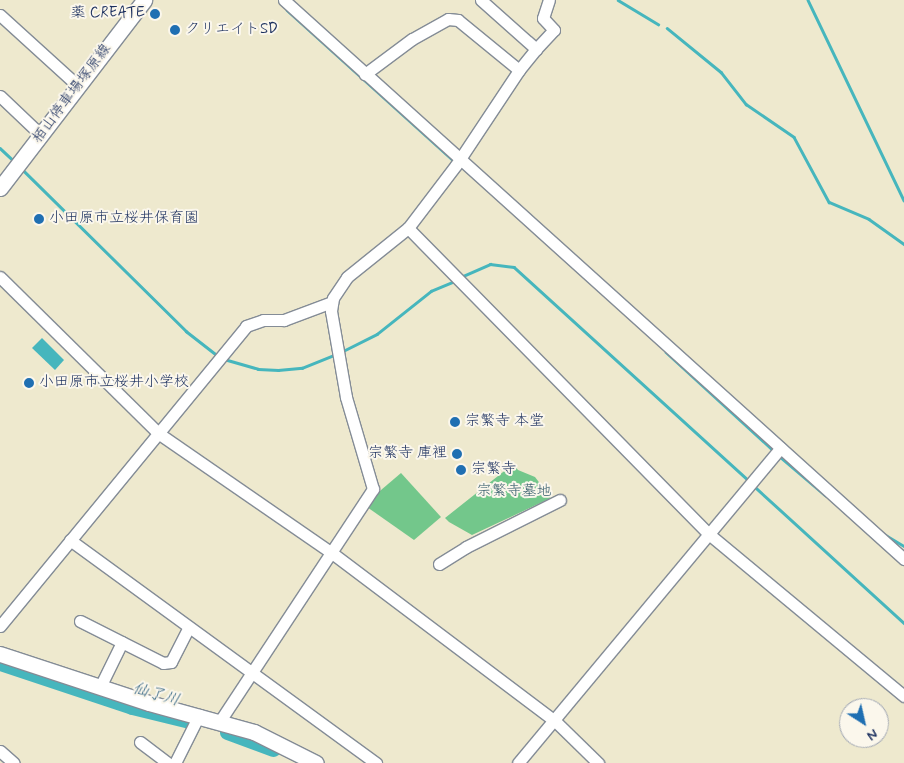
<!DOCTYPE html>
<html>
<head>
<meta charset="utf-8">
<style>
	body { margin:0 }
	#map { position:relative; width:904px; height:763px; overflow:hidden; background:#eee9ce; font-family:Mynerve,"Klee One",sans-serif }
	div>[style] { position:absolute }
	.green>* { inset:0; background:#73c78b }
	.water>* { inset:0; background:#46b6bd }
	.stream>* { height:2.5px; margin:-1.25px; padding:0 1.25px; transform-origin:1.25px; border-radius:1.25px; background:#46b6bd }
	.river>* { height:15px; margin:-7.5px; padding:0 7.5px; transform-origin:7.5px; border-radius:7.5px; background:#46b6bd }
	.roads { filter:drop-shadow(1px 0 #848c96) drop-shadow(-1px 0 #848c96) drop-shadow(0 1px #848c96) drop-shadow(0 -1px #848c96) }
	.minor>* { height:11px; margin:-5.5px; padding:0 5.5px; transform-origin:5.5px; border-radius:5.5px; background:#fff }
	.major>* { height:15px; margin:-7.5px; padding:0 7.5px; transform-origin:7.5px; border-radius:7.5px; background:#fff }
	.dots>* { width:14px; height:14px; translate:-50% -50%; box-sizing:border-box; border:2px solid #fbf7ec; border-radius:50% }
	span { translate:-50% -50%; white-space:nowrap; text-align:center; line-height:1.15; -webkit-text-stroke:4px #fbf7ec; paint-order:stroke }
	.poi-label { font-size:15px; color:#1b2f5e }
	.right { translate:-100% -50%; text-align:right }
	.left { translate:0 -50%; text-align:left }
	.street-label { font-size:15px; color:#1b2f5e }
	.park-label { font-size:15px; color:#355d6c }
	.water-label { font-size:16px; color:#2a5e7f; font-style:italic }
	.north { position:absolute; left:839px; top:698px; width:50px; height:50px; box-sizing:border-box; background:#fbf7ec; border:1px solid #a1a7b3; border-radius:50%; rotate:145deg; font-size:14px; font-weight:700; line-height:20px; text-align:center; color:#1b2f5e }
	.north::after { content:''; display:block; margin:auto; width:18px; height:22px; background:#1f6fb2; clip-path:polygon(50% 0,100% 100%,50% 72%,0 100%) }
</style>
</head>
<body>
<div id="map">
	<div class="green">
		<i style="clip-path:polygon(513px 464px,518px 470px,535px 477px,551px 498px,472px 535px,449px 522px,445px 518px)"></i>
		<i style="clip-path:polygon(401px 473px,441px 517px,414px 540px,367px 507px,374px 496px)"></i>
	</div>
	<div class="water">
		<i style="clip-path:polygon(42px 338px,64px 360px,55px 370px,32px 348px)"></i>
	</div>
	<div class="stream">
		<i style="left:618px;top:0;width:47px;rotate:31deg"></i>
		<i style="left:808px;top:0;width:222px;rotate:64.4deg"></i>
		<i style="left:287px;top:10px;width:225px;rotate:42.1deg"></i>
		<i style="left:667px;top:28px;width:70px;rotate:39.2deg"></i>
		<i style="left:721px;top:72px;width:41px;rotate:52deg"></i>
		<i style="left:746px;top:104px;width:58px;rotate:34.5deg"></i>
		<i style="left:794px;top:137px;width:74px;rotate:61.7deg"></i>
		<i style="left:829px;top:202px;width:43px;rotate:23deg"></i>
		<i style="left:869px;top:219px;width:43px;rotate:35.5deg"></i>
		<i style="left:0;top:148px;width:21px;rotate:43deg"></i>
		<i style="left:22px;top:169px;width:231px;rotate:44.6deg"></i>
		<i style="left:186px;top:331px;width:39px;rotate:38deg"></i>
		<i style="left:461px;top:277px;width:32px;rotate:-24deg"></i>
		<i style="left:490px;top:264px;width:24px;rotate:7deg"></i>
		<i style="left:514px;top:267px;width:316px;rotate:42.3deg"></i>
		<i style="left:341px;top:352px;width:40px;rotate:-26.6deg"></i>
		<i style="left:377px;top:334px;width:69px;rotate:-38.5deg"></i>
		<i style="left:431px;top:291px;width:25px;rotate:-23deg"></i>
		<i style="left:666px;top:352px;width:147px;rotate:42.5deg"></i>
		<i style="left:224px;top:359px;width:35px;rotate:16deg"></i>
		<i style="left:258px;top:369px;width:20px;rotate:3deg"></i>
		<i style="left:278px;top:370px;width:24px;rotate:-5deg"></i>
		<i style="left:302px;top:368px;width:37px;rotate:-22deg"></i>
		<i style="left:778px;top:455px;width:62px;rotate:40.4deg"></i>
		<i style="left:754px;top:486px;width:203px;rotate:42.4deg"></i>
		<i style="left:884px;top:534px;width:23px;rotate:31deg"></i>
	</div>
	<div class="river">
		<i style="left:0;top:663px;width:139px;rotate:18.4deg"></i>
		<i style="left:132px;top:707px;width:60px;rotate:13.6deg"></i>
		<i style="left:227px;top:732px;width:49px;rotate:20.3deg"></i>
	</div>
	<div class="roads">
		<div class="minor">
			<i style="left:284px;top:0;width:835px;rotate:42.04deg"></i>
			<i style="left:481px;top:0;width:74px;rotate:41.7deg"></i>
			<i style="left:536px;top:49px;width:27px;rotate:129deg"></i>
			<i style="left:0;top:15px;width:105px;rotate:42.3deg"></i>
			<i style="left:536px;top:49px;width:26px;rotate:-47deg"></i>
			<i style="left:554px;top:30px;width:16px;rotate:-133deg"></i>
			<i style="left:543px;top:18px;width:19px;rotate:-72deg"></i>
			<i style="left:0;top:96px;width:57px;rotate:43.6deg"></i>
			<i style="left:408px;top:228px;width:431px;rotate:45.5deg"></i>
			<i style="left:710px;top:535px;width:252px;rotate:39.7deg"></i>
			<i style="left:0;top:277px;width:222px;rotate:44.6deg"></i>
			<i style="left:158px;top:433px;width:211px;rotate:34.6deg"></i>
			<i style="left:332px;top:553px;width:278px;rotate:37deg"></i>
			<i style="left:554px;top:720px;width:62px;rotate:44.3deg"></i>
			<i style="left:70px;top:540px;width:379px;rotate:36.1deg"></i>
			<i style="left:439px;top:564px;width:32px;rotate:-32deg"></i>
			<i style="left:466px;top:547px;width:105px;rotate:-26.6deg"></i>
			<i style="left:80px;top:621px;width:93px;rotate:26.8deg"></i>
			<i style="left:163px;top:663px;width:8px;rotate:-7deg"></i>
			<i style="left:171px;top:662px;width:39px;rotate:-63deg"></i>
			<i style="left:0;top:626px;width:388px;rotate:-50.6deg"></i>
			<i style="left:246px;top:326px;width:18px;rotate:-19deg"></i>
			<i style="left:263px;top:320px;width:21px"></i>
			<i style="left:284px;top:320px;width:51px;rotate:-20.6deg"></i>
			<i style="left:100px;top:687px;width:50px;rotate:-63.9deg"></i>
			<i style="left:220px;top:721px;width:278px;rotate:-56.6deg"></i>
			<i style="left:373px;top:489px;width:96px;rotate:-106.4deg"></i>
			<i style="left:346px;top:397px;width:87px;rotate:-99.9deg"></i>
			<i style="left:331px;top:311px;width:13px;rotate:-81deg"></i>
			<i style="left:333px;top:298px;width:25px;rotate:-56deg"></i>
			<i style="left:347px;top:277px;width:78px;rotate:-38.8deg"></i>
			<i style="left:408px;top:228px;width:79px;rotate:-52.7deg"></i>
			<i style="left:456px;top:165px;width:114px;rotate:-56.4deg"></i>
			<i style="left:519px;top:70px;width:79px;rotate:-140.7deg"></i>
			<i style="left:458px;top:20px;width:10px;rotate:-174deg"></i>
			<i style="left:448px;top:19px;width:41px;rotate:150.9deg"></i>
			<i style="left:412px;top:39px;width:59px;rotate:143.3deg"></i>
			<i style="left:140px;top:742px;width:35px;rotate:37deg"></i>
			<i style="left:0;top:751px;width:18px;rotate:41deg"></i>
			<i style="left:175px;top:763px;width:54px;rotate:-63.4deg"></i>
			<i style="left:518px;top:763px;width:410px;rotate:-50.2deg"></i>
		</div>
		<div class="major">
			<i style="left:0;top:188px;width:237px;rotate:-52.5deg"></i>
			<i style="left:0;top:654px;width:157px;rotate:18.2deg"></i>
			<i style="left:149px;top:703px;width:109px;rotate:15.4deg"></i>
			<i style="left:254px;top:732px;width:69px;rotate:26.6deg"></i>
		</div>
	</div>
	<div class="dots">
		<i style="left:155px;top:14px;background:#1f6fb2"></i>
		<i style="left:175px;top:30px;background:#1f6fb2"></i>
		<i style="left:39px;top:219px;background:#1f6fb2"></i>
		<i style="left:29px;top:383px;background:#1f6fb2"></i>
		<i style="left:455px;top:422px;background:#1f6fb2"></i>
		<i style="left:457px;top:454px;background:#1f6fb2"></i>
		<i style="left:461px;top:470px;background:#1f6fb2"></i>
	</div>
	<div class="poi-label">
		<span class="right" style="left:145px;top:14px">薬 CREATE</span>
		<span class="left" style="left:185px;top:30px">クリエイトSD</span>
		<span class="left" style="left:49px;top:219px">小田原市立桜井保育園</span>
		<span class="left" style="left:39px;top:383px">小田原市立桜井小学校</span>
		<span class="left" style="left:465px;top:422px">宗繁寺 本堂</span>
		<span class="right" style="left:447px;top:454px">宗繁寺 庫裡</span>
		<span class="left" style="left:471px;top:470px">宗繁寺</span>
	</div>
	<div class="street-label">
		<span style="left:72px;top:94px;rotate:-53deg">栢山停車場塚原線</span>
	</div>
	<div class="park-label">
		<span style="left:514px;top:492px">宗繁寺墓地</span>
	</div>
	<div class="water-label">
		<span style="left:156px;top:695px;rotate:16deg">仙了川</span>
	</div>
	<div class="north">N</div>
</div>
</body>
</html>
